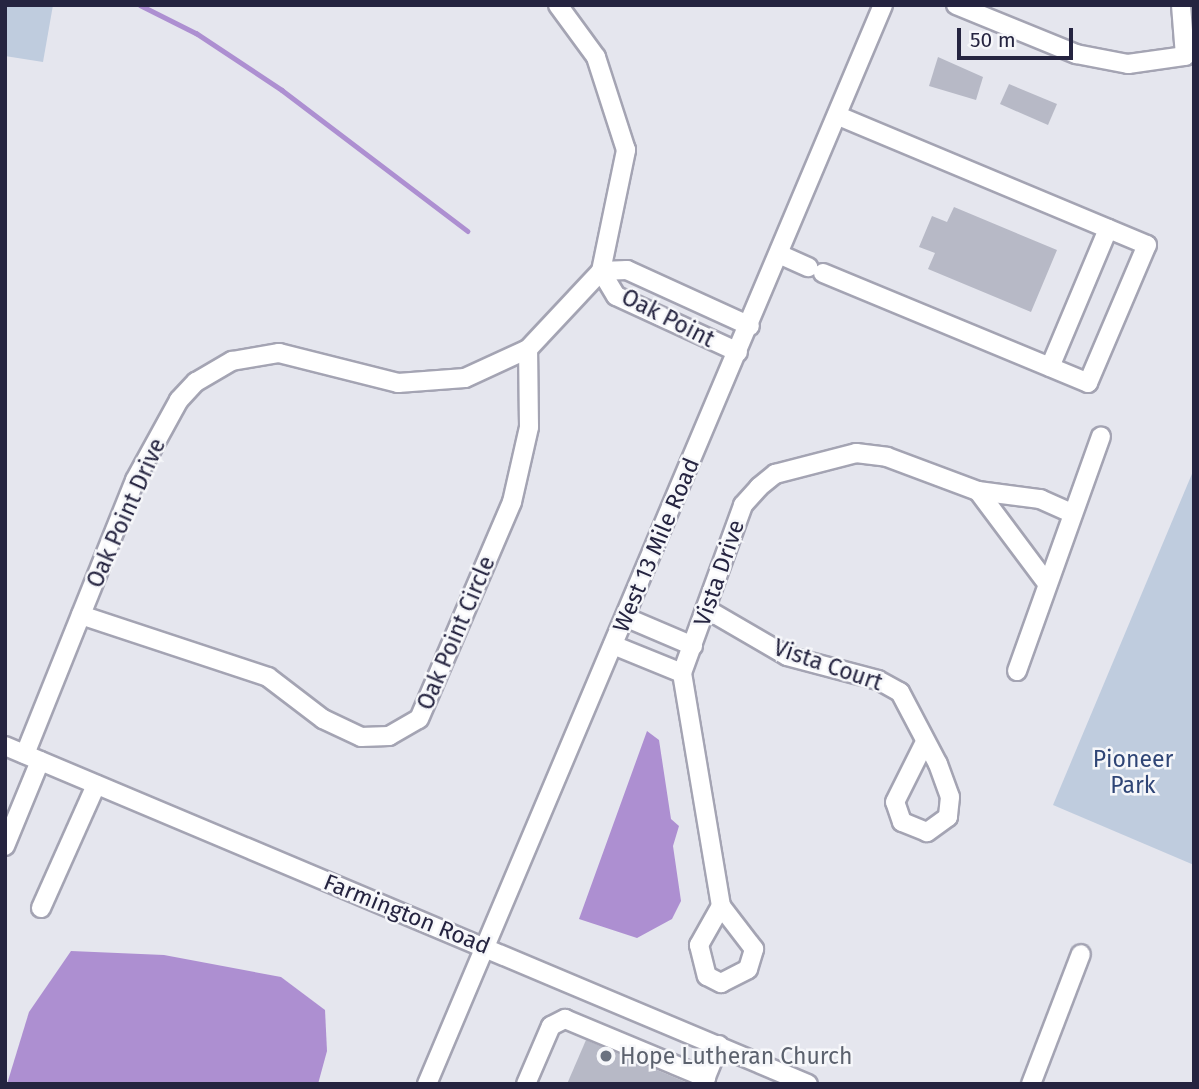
<!DOCTYPE html>
<html>
<head>
<meta charset="utf-8">
<style>
	body { margin:0 }
	#map { position:relative; width:1199px; height:1089px; overflow:hidden; background:#e5e6ee; font-family:"Fira Sans",sans-serif }
	div>[style] { position:absolute }
	.green>* { inset:0; background:#bfccde }
	.water>* { inset:0; background:#ad8fd1 }
	.stream>* { height:4.5px; margin:-2.25px; padding:0 2.25px; transform-origin:2.25px; border-radius:2.25px; background:#ad8fd1 }
	.building>* { inset:0; background:#b7b9c6 }
	.roads { filter:drop-shadow(2px 0 #a4a4b3) drop-shadow(-2px 0 #a4a4b3) drop-shadow(0 2px #a4a4b3) drop-shadow(0 -2px #a4a4b3) }
	.minor>* { height:18px; margin:-9px; padding:0 9px; transform-origin:9px; border-radius:9px; background:#fff }
	.dots>* { width:19px; height:19px; translate:-50% -50%; box-sizing:border-box; border:4px solid #f6f7fa; border-radius:50% }
	span { translate:-50% -50%; white-space:nowrap; text-align:center; line-height:1.15; -webkit-text-stroke:5px #f6f7fa; paint-order:stroke }
	.street-label { font-size:23px; color:#252440 }
	.park-label { font-size:23px; color:#2f4576 }
	.worship-label { font-size:23px; color:#5b616d }
	.left { translate:0 -50%; text-align:left }
	.frame { position:absolute; inset:0; border:7px solid #252440; pointer-events:none }
	.scale { position:absolute; left:957px; top:28px; width:116px; height:32px; box-sizing:border-box; border:4px solid #252440; border-top:0; padding-left:9px; font-size:21px; line-height:24px; white-space:nowrap; color:#252440; -webkit-text-stroke:5px #f6f7fa; paint-order:stroke }
</style>
</head>
<body>
<div id="map">
	<div class="green">
		<i style="clip-path:polygon(5px 5px,53px 5px,43px 62px,5px 56px)"></i>
		<i style="clip-path:polygon(1194px 469px,1194px 865px,1053px 805px)"></i>
	</div>
	<div class="water">
		<i style="clip-path:polygon(647px 731px,659px 740px,671px 819px,679px 826px,673px 846px,681px 901px,672px 919px,637px 938px,579px 919px)"></i>
		<i style="clip-path:polygon(71px 951px,164px 955px,281px 977px,325px 1010px,327px 1051px,318px 1084px,7px 1084px,29px 1012px)"></i>
	</div>
	<div class="stream">
		<i style="left:140px;top:5px;width:63px;rotate:26.6deg"></i>
		<i style="left:196px;top:33px;width:103px;rotate:33.5deg"></i>
		<i style="left:282px;top:90px;width:233px;rotate:37.2deg"></i>
	</div>
	<div class="building">
		<i style="clip-path:polygon(938px 57px,983px 77px,976px 100px,929px 86px)"></i>
		<i style="clip-path:polygon(1009px 84px,1057px 104px,1048px 125px,1000px 104px)"></i>
		<i style="clip-path:polygon(954px 207px,1057px 250px,1031px 312px,928px 269px,935px 253px,919px 247px,932px 216px,947px 222px)"></i>
		<i style="clip-path:polygon(586px 1040px,690px 1084px,567px 1084px)"></i>
	</div>
	<div class="roads">
		<div class="minor">
			<i style="left:956px;top:5px;width:130px;rotate:22.2deg"></i>
			<i style="left:1076px;top:54px;width:53px;rotate:10.9deg"></i>
			<i style="left:1128px;top:64px;width:58px;rotate:-8deg"></i>
			<i style="left:1181px;top:5px;width:51px;rotate:85.5deg"></i>
			<i style="left:781px;top:255px;width:30px;rotate:24deg"></i>
			<i style="left:823px;top:273px;width:287px;rotate:22.5deg"></i>
			<i style="left:1088px;top:383px;width:150px;rotate:-66.9deg"></i>
			<i style="left:1147px;top:245px;width:335px;rotate:-157.3deg"></i>
			<i style="left:738px;top:352px;width:134px;rotate:-155.3deg"></i>
			<i style="left:616px;top:296px;width:29px;rotate:-121deg"></i>
			<i style="left:601px;top:271px;width:26px;rotate:-2deg"></i>
			<i style="left:627px;top:270px;width:135px;rotate:24.5deg"></i>
			<i style="left:1050px;top:367px;width:150px;rotate:-67.2deg"></i>
			<i style="left:978px;top:491px;width:114px;rotate:53.2deg"></i>
			<i style="left:708px;top:610px;width:91px;rotate:30.2deg"></i>
			<i style="left:787px;top:656px;width:94px;rotate:14.8deg"></i>
			<i style="left:878px;top:680px;width:25px;rotate:29deg"></i>
			<i style="left:900px;top:692px;width:81px;rotate:62.2deg"></i>
			<i style="left:938px;top:764px;width:35px;rotate:70deg"></i>
			<i style="left:950px;top:797px;width:20px;rotate:96deg"></i>
			<i style="left:948px;top:817px;width:26px;rotate:144deg"></i>
			<i style="left:927px;top:832px;width:27px;rotate:-158deg"></i>
			<i style="left:902px;top:822px;width:21px;rotate:-109deg"></i>
			<i style="left:895px;top:802px;width:67px;rotate:-63.4deg"></i>
			<i style="left:81px;top:615px;width:197px;rotate:18.3deg"></i>
			<i style="left:268px;top:677px;width:69px;rotate:37.4deg"></i>
			<i style="left:323px;top:719px;width:42px;rotate:25.3deg"></i>
			<i style="left:361px;top:737px;width:28px;rotate:-2deg"></i>
			<i style="left:389px;top:736px;width:34px;rotate:-30deg"></i>
			<i style="left:419px;top:719px;width:236px;rotate:-66.8deg"></i>
			<i style="left:512px;top:502px;width:77px;rotate:-77.2deg"></i>
			<i style="left:529px;top:427px;width:78px;rotate:-90.7deg"></i>
			<i style="left:625px;top:617px;width:74px;rotate:23.1deg"></i>
			<i style="left:613px;top:645px;width:74px;rotate:22.1deg"></i>
			<i style="left:1017px;top:671px;width:249px;rotate:-70.3deg"></i>
			<i style="left:5px;top:746px;width:871px;rotate:22.83deg"></i>
			<i style="left:25px;top:754px;width:295px;rotate:-68.1deg"></i>
			<i style="left:135px;top:480px;width:91px;rotate:-61.2deg"></i>
			<i style="left:179px;top:400px;width:25px;rotate:-47deg"></i>
			<i style="left:196px;top:382px;width:42px;rotate:-30.3deg"></i>
			<i style="left:232px;top:361px;width:48px;rotate:-9.7deg"></i>
			<i style="left:279px;top:353px;width:123px;rotate:14.1deg"></i>
			<i style="left:398px;top:383px;width:67px;rotate:-4.3deg"></i>
			<i style="left:465px;top:378px;width:69px;rotate:-24.7deg"></i>
			<i style="left:528px;top:349px;width:107px;rotate:-46.9deg"></i>
			<i style="left:601px;top:271px;width:124px;rotate:-78.3deg"></i>
			<i style="left:626px;top:150px;width:98px;rotate:-107.9deg"></i>
			<i style="left:596px;top:57px;width:64px;rotate:-126.2deg"></i>
			<i style="left:5px;top:846px;width:92px;rotate:-67.6deg"></i>
			<i style="left:721px;top:906px;width:45px;rotate:119.4deg"></i>
			<i style="left:699px;top:945px;width:32px;rotate:76deg"></i>
			<i style="left:707px;top:976px;width:16px;rotate:27deg"></i>
			<i style="left:721px;top:983px;width:30px;rotate:-27deg"></i>
			<i style="left:748px;top:969px;width:21px;rotate:-73deg"></i>
			<i style="left:754px;top:949px;width:54px;rotate:-127.5deg"></i>
			<i style="left:721px;top:906px;width:236px;rotate:-99.5deg"></i>
			<i style="left:682px;top:673px;width:179px;rotate:-70deg"></i>
			<i style="left:743px;top:505px;width:24px;rotate:-48deg"></i>
			<i style="left:759px;top:487px;width:21px;rotate:-39deg"></i>
			<i style="left:775px;top:474px;width:84px;rotate:-14.5deg"></i>
			<i style="left:856px;top:453px;width:31px;rotate:7deg"></i>
			<i style="left:887px;top:457px;width:97px;rotate:20.5deg"></i>
			<i style="left:978px;top:491px;width:63px;rotate:7.4deg"></i>
			<i style="left:1040px;top:499px;width:35px;rotate:24deg"></i>
			<i style="left:41px;top:908px;width:135px;rotate:-65.9deg"></i>
			<i style="left:427px;top:1084px;width:1171px;rotate:-67.09deg"></i>
			<i style="left:526px;top:1084px;width:63px;rotate:-66.7deg"></i>
			<i style="left:551px;top:1026px;width:16px;rotate:-27deg"></i>
			<i style="left:565px;top:1019px;width:153px;rotate:22.7deg"></i>
			<i style="left:703px;top:1084px;width:42px;rotate:-67.7deg"></i>
			<i style="left:1031px;top:1084px;width:139px;rotate:-69deg"></i>
		</div>
	</div>
	<div class="dots">
		<i style="left:606px;top:1056px;background:#6b7280"></i>
	</div>
	<div class="street-label">
		<span style="left:668px;top:318px;rotate:27deg">Oak Point</span>
		<span style="left:126px;top:513px;rotate:-66deg">Oak Point Drive</span>
		<span style="left:656px;top:545px;rotate:-67deg">West 13 Mile Road</span>
		<span style="left:719px;top:573px;rotate:-71deg">Vista Drive</span>
		<span style="left:456px;top:633px;rotate:-67deg">Oak Point Circle</span>
		<span style="left:828px;top:665px;rotate:19deg">Vista Court</span>
		<span style="left:407px;top:914px;rotate:22deg">Farmington Road</span>
	</div>
	<div class="park-label">
		<span style="left:1133px;top:772px">Pioneer<br>Park</span>
	</div>
	<div class="worship-label">
		<span class="left" style="left:620px;top:1056px">Hope Lutheran Church</span>
	</div>
	<div class="frame"></div>
	<div class="scale">50 m</div>
</div>
</body>
</html>
